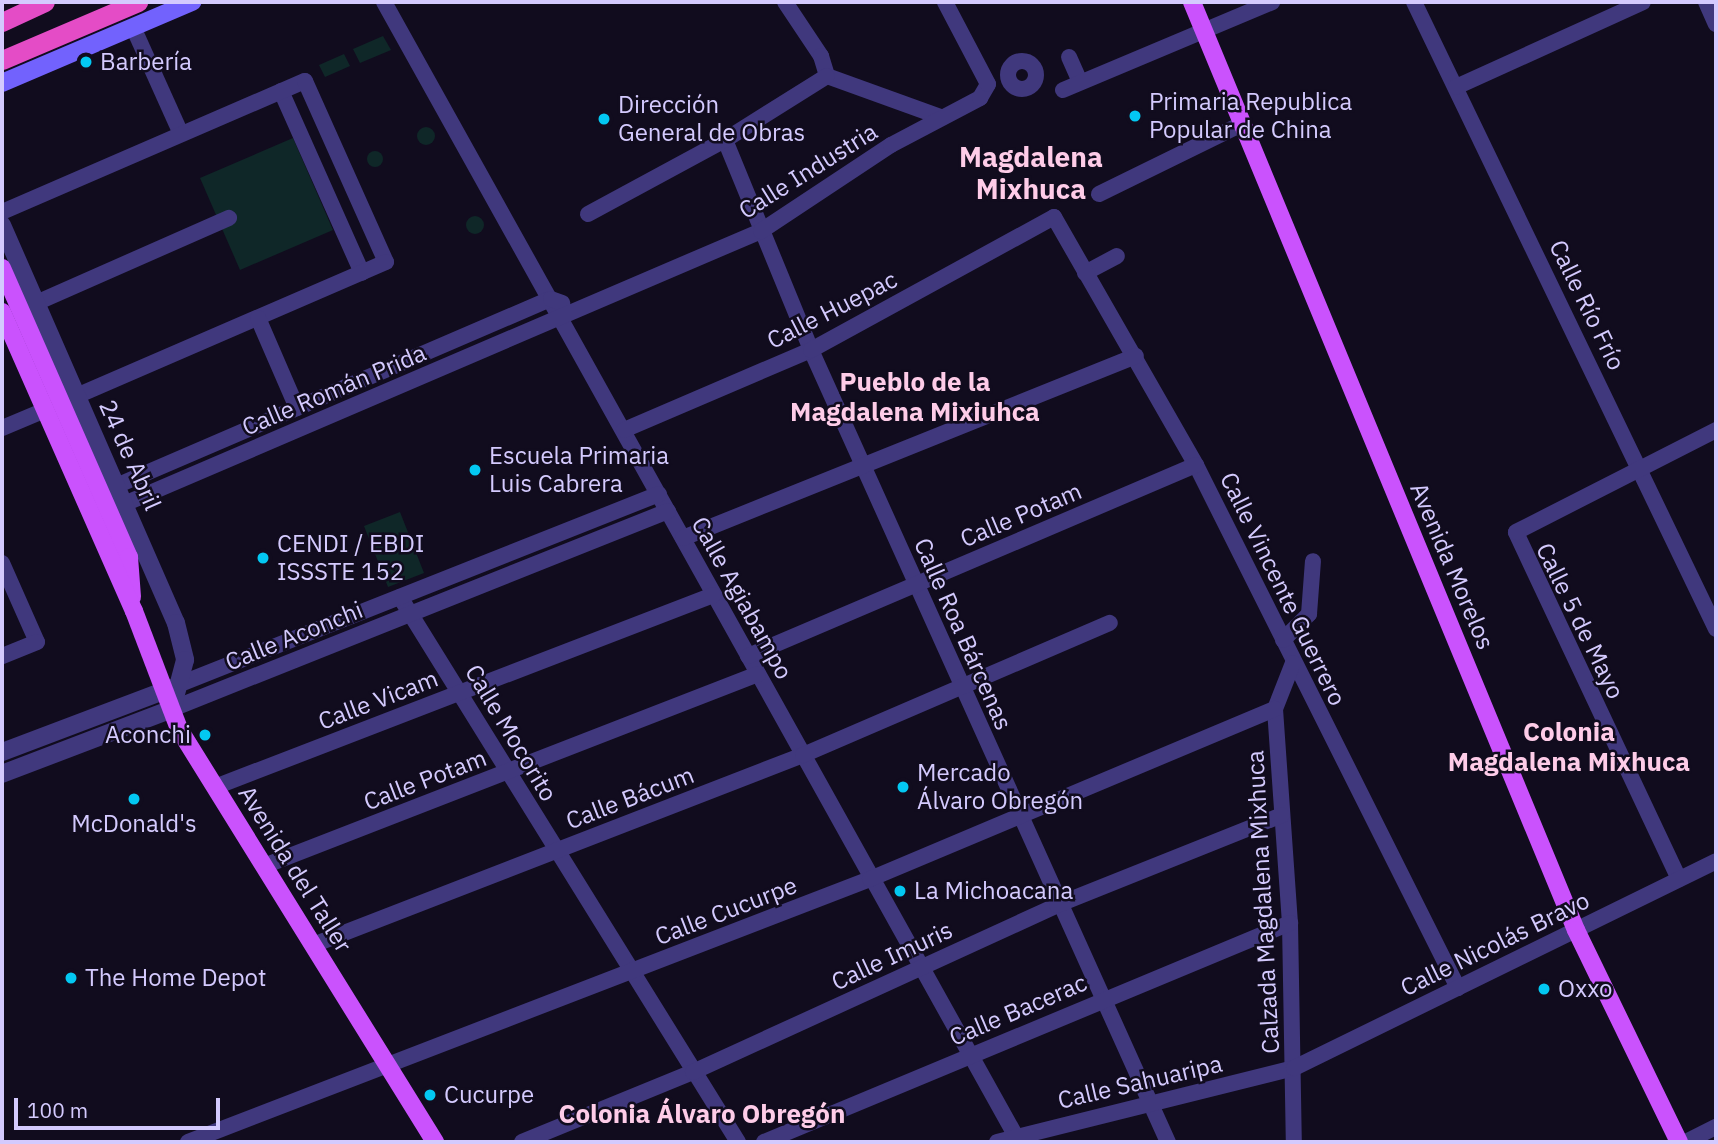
<!DOCTYPE html>
<html>
<head>
<meta charset="utf-8">
<style>
	body { margin:0 }
	#map { position:relative; width:1718px; height:1144px; overflow:hidden; background:#110c1e; font-family:"IBM Plex Sans",sans-serif }
	div>[style] { position:absolute }
	.green>* { inset:0; background:#0f2728 }
	.round { border-radius:50% }
	.minor>* { height:16px; margin:-8px; padding:0 8px; transform-origin:8px; border-radius:8px; background:#40387d }
	.minor>.ring { margin:-8px; padding:0; box-sizing:content-box; background:none; border:16px solid #40387d; border-radius:50% }
	.tertiary>* { height:18px; margin:-9px; padding:0 9px; transform-origin:9px; border-radius:9px; background:#40387d }
	.secondary>* { height:18px; margin:-9px; padding:0 9px; transform-origin:9px; border-radius:9px; background:#7262fd }
	.primary>* { height:18px; margin:-9px; padding:0 9px; transform-origin:9px; border-radius:9px; background:#ca52fd }
	.trunk>* { height:19px; margin:-9.5px; padding:0 9.5px; transform-origin:9.5px; border-radius:9.5px; background:#e44cc6 }
	.dots>* { width:19px; height:19px; translate:-50% -50%; box-sizing:border-box; border:4px solid #110c1e; border-radius:50% }
	span { translate:-50% -50%; white-space:nowrap; text-align:center; line-height:1.15; -webkit-text-stroke:5px #110c1e; paint-order:stroke }
	.poi-label { font-size:24px; color:#d4cafe }
	.left { translate:0 -50%; text-align:left }
	.right { translate:-100% -50%; text-align:right }
	.street-label { font-size:24px; color:#d4cafe }
	.neighbourhood-label { font-size:26px; color:#fecce8; font-weight:700 }
	.quarter-label { font-size:28px; color:#fecce8; font-weight:700 }
	.frame { position:absolute; inset:0; border:4px solid #d4cafe; pointer-events:none }
	.scale { position:absolute; left:14px; top:1098px; width:206px; height:32px; box-sizing:border-box; border:4px solid #d4cafe; border-top:0; padding-left:9px; font-size:21px; line-height:24px; white-space:nowrap; color:#d4cafe; -webkit-text-stroke:5px #110c1e; paint-order:stroke }
</style>
</head>
<body>
<div id="map">
	<div class="green">
		<i style="clip-path:polygon(383px 36px,391px 50px,360px 63px,353px 49px)"></i>
		<i style="clip-path:polygon(344px 54px,350px 66px,325px 77px,319px 65px)"></i>
		<i class="round" style="left:417px;top:127px;width:18px;height:18px"></i>
		<i style="clip-path:polygon(293px 138px,333px 230px,240px 270px,200px 178px)"></i>
		<i class="round" style="left:367px;top:151px;width:16px;height:16px"></i>
		<i class="round" style="left:466px;top:216px;width:18px;height:18px"></i>
		<i style="clip-path:polygon(400px 512px,424px 573px,388px 587px,364px 526px)"></i>
	</div>
	<div class="minor">
		<i style="left:384px;top:2px;width:1305px;rotate:60.88deg"></i>
		<i style="left:785px;top:2px;width:65px;rotate:56.3deg"></i>
		<i style="left:821px;top:56px;width:21px;rotate:73deg"></i>
		<i style="left:827px;top:76px;width:120px;rotate:19.9deg"></i>
		<i style="left:1414px;top:2px;width:696px;rotate:64.28deg"></i>
		<i style="left:1706px;top:2px;width:24px;rotate:66deg"></i>
		<i style="left:133px;top:27px;width:117px;rotate:65.8deg"></i>
		<i style="left:1069px;top:57px;width:27px;rotate:66deg"></i>
		<i class="ring" style="left:1008px;top:61px;width:12px;height:12px"></i>
		<i style="left:1456px;top:87px;width:205px;rotate:-24.4deg"></i>
		<i style="left:1063px;top:90px;width:227px;rotate:-22.8deg"></i>
		<i style="left:281px;top:91px;width:199px;rotate:66deg"></i>
		<i style="left:725px;top:140px;width:227px;rotate:67.7deg"></i>
		<i style="left:811px;top:350px;width:869px;rotate:65.74deg"></i>
		<i style="left:1099px;top:194px;width:159px;rotate:-26.1deg"></i>
		<i style="left:2px;top:212px;width:330px;rotate:-23.4deg"></i>
		<i style="left:305px;top:81px;width:198px;rotate:65.9deg"></i>
		<i style="left:386px;top:262px;width:337px;rotate:156.6deg"></i>
		<i style="left:588px;top:214px;width:156px;rotate:-28.4deg"></i>
		<i style="left:725px;top:140px;width:120px;rotate:-32.1deg"></i>
		<i style="left:1085px;top:273px;width:36px;rotate:-28deg"></i>
		<i style="left:36px;top:303px;width:211px;rotate:-23.8deg"></i>
		<i style="left:258px;top:318px;width:98px;rotate:66.6deg"></i>
		<i style="left:2px;top:428px;width:47px;rotate:-22.7deg"></i>
		<i style="left:624px;top:430px;width:203px;rotate:-23.2deg"></i>
		<i style="left:811px;top:350px;width:277px;rotate:-28.7deg"></i>
		<i style="left:1054px;top:217px;width:286px;rotate:60.2deg"></i>
		<i style="left:1196px;top:465px;width:585px;rotate:63.39deg"></i>
		<i style="left:116px;top:486px;width:473px;rotate:-23.3deg"></i>
		<i style="left:551px;top:299px;width:12px;rotate:20deg"></i>
		<i style="left:124px;top:504px;width:693px;rotate:-23.2deg"></i>
		<i style="left:761px;top:231px;width:156px;rotate:-33.5deg"></i>
		<i style="left:891px;top:145px;width:101px;rotate:-27.8deg"></i>
		<i style="left:980px;top:98px;width:16px;rotate:-60deg"></i>
		<i style="left:988px;top:84px;width:93px;rotate:-117.7deg"></i>
		<i style="left:683px;top:538px;width:488px;rotate:-21.9deg"></i>
		<i style="left:2px;top:563px;width:86px;rotate:66.1deg"></i>
		<i style="left:37px;top:642px;width:38px;rotate:158deg"></i>
		<i style="left:400px;top:597px;width:641px;rotate:58.19deg"></i>
		<i style="left:1283px;top:640px;width:37px;rotate:-45deg"></i>
		<i style="left:1309px;top:614px;width:53px;rotate:-85.7deg"></i>
		<i style="left:748px;top:656px;width:487px;rotate:-23.1deg"></i>
		<i style="left:1293px;top:663px;width:49px;rotate:111.4deg"></i>
		<i style="left:1275px;top:709px;width:215px;rotate:86deg"></i>
		<i style="left:1290px;top:923px;width:219px;rotate:89deg"></i>
		<i style="left:170px;top:688px;width:526px;rotate:-21.64deg"></i>
		<i style="left:172px;top:709px;width:534px;rotate:-21.76deg"></i>
		<i style="left:215px;top:787px;width:534px;rotate:-21.08deg"></i>
		<i style="left:264px;top:866px;width:530px;rotate:-21.24deg"></i>
		<i style="left:1679px;top:879px;width:383px;rotate:-115.2deg"></i>
		<i style="left:1516px;top:532px;width:225px;rotate:-27deg"></i>
		<i style="left:313px;top:945px;width:526px;rotate:-21.19deg"></i>
		<i style="left:803px;top:755px;width:334px;rotate:-23.3deg"></i>
		<i style="left:188px;top:1142px;width:731px;rotate:-21.09deg"></i>
		<i style="left:870px;top:879px;width:439px;rotate:-22.8deg"></i>
		<i style="left:522px;top:1142px;width:185px;rotate:-22.3deg"></i>
		<i style="left:693px;top:1072px;width:400px;rotate:-24.6deg"></i>
		<i style="left:1057px;top:905px;width:242px;rotate:-21.8deg"></i>
		<i style="left:764px;top:1142px;width:570px;rotate:-22.6deg"></i>
		<i style="left:997px;top:1142px;width:306px;rotate:-14deg"></i>
		<i style="left:1294px;top:1068px;width:470px;rotate:-26.1deg"></i>
		<i style="left:1686px;top:1142px;width:34px;rotate:-27deg"></i>
	</div>
	<div class="tertiary">
		<i style="left:2px;top:225px;width:434px;rotate:66.4deg"></i>
		<i style="left:176px;top:623px;width:38px;rotate:76deg"></i>
		<i style="left:185px;top:660px;width:51px;rotate:104.9deg"></i>
		<i style="left:172px;top:709px;width:182px;rotate:159.1deg"></i>
		<i style="left:2px;top:752px;width:175px;rotate:-20.7deg"></i>
	</div>
	<div class="secondary">
		<i style="left:2px;top:83px;width:207px;rotate:-23.1deg"></i>
	</div>
	<div class="primary">
		<i style="left:1192px;top:2px;width:1004px;rotate:67.52deg"></i>
		<i style="left:1576px;top:930px;width:236px;rotate:64.1deg"></i>
		<i style="left:2px;top:268px;width:316px;rotate:66.3deg"></i>
		<i style="left:129px;top:557px;width:40px;rotate:85.7deg"></i>
		<i style="left:2px;top:312px;width:327px;rotate:66.2deg"></i>
		<i style="left:134px;top:611px;width:126px;rotate:69.1deg"></i>
		<i style="left:179px;top:729px;width:486px;rotate:58.2deg"></i>
	</div>
	<div class="trunk">
		<i style="left:2px;top:22px;width:47px;rotate:-24.9deg"></i>
		<i style="left:2px;top:60px;width:148px;rotate:-23.1deg"></i>
	</div>
	<div class="dots">
		<i style="left:86px;top:62px;background:#03c8f2"></i>
		<i style="left:1135px;top:116px;background:#03c8f2"></i>
		<i style="left:604px;top:119px;background:#03c8f2"></i>
		<i style="left:475px;top:470px;background:#03c8f2"></i>
		<i style="left:263px;top:558px;background:#03c8f2"></i>
		<i style="left:205px;top:735px;background:#03c8f2"></i>
		<i style="left:903px;top:787px;background:#03c8f2"></i>
		<i style="left:134px;top:799px;background:#03c8f2"></i>
		<i style="left:900px;top:891px;background:#03c8f2"></i>
		<i style="left:71px;top:978px;background:#03c8f2"></i>
		<i style="left:1544px;top:989px;background:#03c8f2"></i>
		<i style="left:430px;top:1095px;background:#03c8f2"></i>
	</div>
	<div class="poi-label">
		<span class="left" style="left:100px;top:62px">Barbería</span>
		<span class="left" style="left:1149px;top:116px">Primaria Republica<br>Popular de China</span>
		<span class="left" style="left:618px;top:119px">Dirección<br>General de Obras</span>
		<span class="left" style="left:489px;top:470px">Escuela Primaria<br>Luis Cabrera</span>
		<span class="left" style="left:277px;top:558px">CENDI / EBDI<br>ISSSTE 152</span>
		<span class="right" style="left:191px;top:735px">Aconchi</span>
		<span class="left" style="left:917px;top:787px">Mercado<br>Álvaro Obregón</span>
		<span style="left:134px;top:824px">McDonald's</span>
		<span class="left" style="left:914px;top:891px">La Michoacana</span>
		<span class="left" style="left:85px;top:978px">The Home Depot</span>
		<span class="left" style="left:1558px;top:989px">Oxxo</span>
		<span class="left" style="left:444px;top:1095px">Cucurpe</span>
	</div>
	<div class="street-label">
		<span style="left:808px;top:171px;rotate:-32deg">Calle Industria</span>
		<span style="left:1587px;top:305px;rotate:64deg">Calle Río Frío</span>
		<span style="left:832px;top:310px;rotate:-27deg">Calle Huepac</span>
		<span style="left:334px;top:390px;rotate:-23deg">Calle Román Prida</span>
		<span style="left:130px;top:455px;rotate:66deg">24 de Abril</span>
		<span style="left:1021px;top:515px;rotate:-23deg">Calle Potam</span>
		<span style="left:1452px;top:566px;rotate:67deg">Avenida Morelos</span>
		<span style="left:1283px;top:589px;rotate:64deg">Calle Vincente Guerrero</span>
		<span style="left:742px;top:598px;rotate:61deg">Calle Agiabampo</span>
		<span style="left:1580px;top:621px;rotate:64deg">Calle 5 de Mayo</span>
		<span style="left:963px;top:634px;rotate:66deg">Calle Roa Bárcenas</span>
		<span style="left:294px;top:636px;rotate:-22deg">Calle Aconchi</span>
		<span style="left:378px;top:700px;rotate:-21deg">Calle Vicam</span>
		<span style="left:511px;top:733px;rotate:59deg">Calle Mocorito</span>
		<span style="left:425px;top:780px;rotate:-21deg">Calle Potam</span>
		<span style="left:630px;top:798px;rotate:-21deg">Calle Bácum</span>
		<span style="left:295px;top:869px;rotate:58deg">Avenida del Taller</span>
		<span style="left:1263px;top:902px;rotate:-93deg">Calzada Magdalena Mixhuca</span>
		<span style="left:726px;top:911px;rotate:-21deg">Calle Cucurpe</span>
		<span style="left:1495px;top:944px;rotate:-26deg">Calle Nicolás Bravo</span>
		<span style="left:892px;top:956px;rotate:-25deg">Calle Imuris</span>
		<span style="left:1018px;top:1010px;rotate:-23deg">Calle Bacerac</span>
		<span style="left:1140px;top:1082px;rotate:-13deg">Calle Sahuaripa</span>
	</div>
	<div class="neighbourhood-label">
		<span style="left:915px;top:397px">Pueblo de la<br>Magdalena Mixiuhca</span>
		<span style="left:1569px;top:747px">Colonia<br>Magdalena Mixhuca</span>
		<span style="left:702px;top:1114px">Colonia Álvaro Obregón</span>
	</div>
	<div class="quarter-label">
		<span style="left:1031px;top:173px">Magdalena<br>Mixhuca</span>
	</div>
	<div class="frame"></div>
	<div class="scale">100 m</div>
</div>
</body>
</html>
